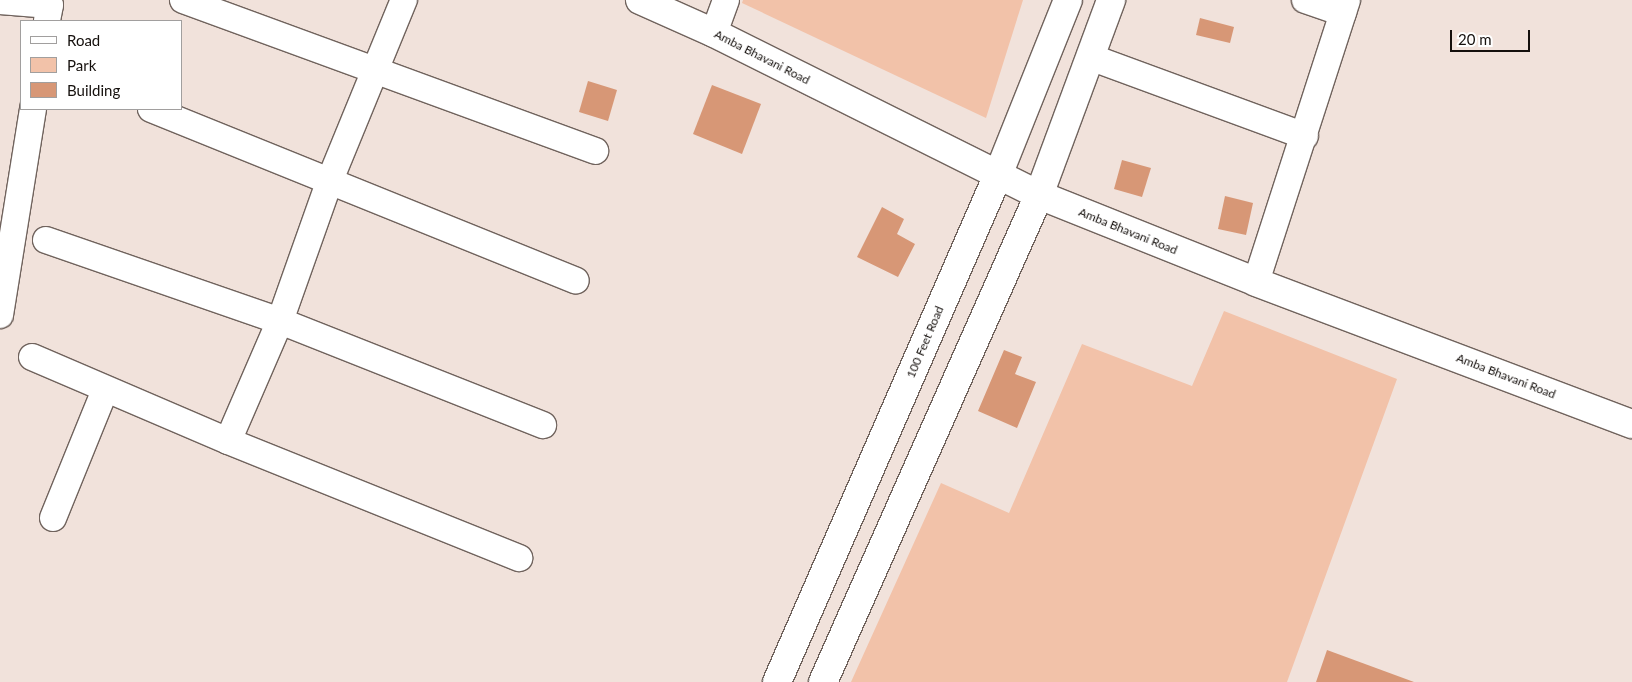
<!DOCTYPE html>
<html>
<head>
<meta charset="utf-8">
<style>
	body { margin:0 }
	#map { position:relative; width:1632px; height:682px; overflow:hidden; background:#f1e2db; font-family:Lato,sans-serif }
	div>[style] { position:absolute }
	.green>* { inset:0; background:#f2c2a9 }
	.building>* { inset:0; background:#d79776 }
	.roads { filter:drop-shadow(1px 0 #70635d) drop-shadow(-1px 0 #70635d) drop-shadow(0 1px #70635d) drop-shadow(0 -1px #70635d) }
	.minor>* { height:26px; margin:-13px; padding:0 13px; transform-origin:13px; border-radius:13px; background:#fff }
	.tertiary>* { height:28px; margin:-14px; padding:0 14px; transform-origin:14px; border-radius:14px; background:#fff }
	.secondary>* { height:28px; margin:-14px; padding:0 14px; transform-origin:14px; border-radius:14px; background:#fff }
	span { translate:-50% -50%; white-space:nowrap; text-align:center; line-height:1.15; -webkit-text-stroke:4px #fff; paint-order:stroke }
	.street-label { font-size:12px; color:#15100d }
	.legend { position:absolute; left:20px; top:20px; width:162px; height:90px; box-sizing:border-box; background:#fff; border:1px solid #a19f9e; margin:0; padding:6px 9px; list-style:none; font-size:15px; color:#15100d }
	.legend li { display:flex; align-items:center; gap:10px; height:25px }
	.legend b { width:25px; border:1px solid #a19f9e }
	.scale { position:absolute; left:1450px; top:30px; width:80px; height:22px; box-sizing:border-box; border:2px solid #15100d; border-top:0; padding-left:6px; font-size:15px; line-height:18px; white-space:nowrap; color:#15100d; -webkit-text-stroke:4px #fff; paint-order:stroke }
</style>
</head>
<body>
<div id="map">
	<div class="green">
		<i style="clip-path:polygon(743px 0,1023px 0,986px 118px,742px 3px)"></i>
		<i style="clip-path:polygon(1224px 311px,1397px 379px,1287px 682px,851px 682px,941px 483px,1009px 513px,1082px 344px,1192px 386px)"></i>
	</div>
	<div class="building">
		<i style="clip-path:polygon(1200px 18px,1234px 27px,1230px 43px,1196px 35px)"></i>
		<i style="clip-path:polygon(588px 81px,617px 90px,608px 121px,579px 112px)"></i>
		<i style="clip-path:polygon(712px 85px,761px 104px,742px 154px,693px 134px)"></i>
		<i style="clip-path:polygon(1122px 160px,1151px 168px,1142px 197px,1114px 189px)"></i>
		<i style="clip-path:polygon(1225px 196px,1253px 203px,1246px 235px,1218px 229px)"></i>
		<i style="clip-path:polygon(882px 207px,904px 219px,897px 234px,915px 244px,898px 277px,857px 257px)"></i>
		<i style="clip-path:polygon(1004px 350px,1022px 357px,1015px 374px,1036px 382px,1017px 428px,978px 411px)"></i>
		<i style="clip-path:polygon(1327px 650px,1414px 682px,1316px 682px)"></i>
	</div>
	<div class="roads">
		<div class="minor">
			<i style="left:183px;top:0;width:439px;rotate:20.1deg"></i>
			<i style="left:1305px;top:0;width:40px;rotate:18.9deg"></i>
			<i style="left:0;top:1px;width:50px;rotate:4.6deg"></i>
			<i style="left:50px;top:5px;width:16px;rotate:101deg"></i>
			<i style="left:714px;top:33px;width:35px;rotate:-70deg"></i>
			<i style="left:1090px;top:57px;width:229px;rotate:20.2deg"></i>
			<i style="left:151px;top:109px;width:458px;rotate:22deg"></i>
			<i style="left:46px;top:240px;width:248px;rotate:19.1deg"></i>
			<i style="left:280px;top:321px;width:283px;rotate:21.6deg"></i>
			<i style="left:1256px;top:282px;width:296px;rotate:-72.1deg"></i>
			<i style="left:0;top:315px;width:209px;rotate:-80.9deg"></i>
			<i style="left:32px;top:357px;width:213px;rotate:23.2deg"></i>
			<i style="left:228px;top:441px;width:314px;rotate:21.9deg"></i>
			<i style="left:228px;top:441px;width:131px;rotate:-66.6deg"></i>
			<i style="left:280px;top:321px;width:150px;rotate:-70.5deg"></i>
			<i style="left:330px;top:180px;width:195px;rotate:-67.7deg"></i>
			<i style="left:53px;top:518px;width:138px;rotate:-67.9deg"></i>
		</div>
		<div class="tertiary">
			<i style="left:640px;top:0;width:81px;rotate:24deg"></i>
			<i style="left:714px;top:33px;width:363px;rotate:26.5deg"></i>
			<i style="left:1039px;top:195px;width:234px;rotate:21.8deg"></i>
			<i style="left:1256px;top:282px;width:402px;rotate:20.7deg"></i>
		</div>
		<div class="secondary">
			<i style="left:777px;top:682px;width:553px;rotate:-66.45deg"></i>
			<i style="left:998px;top:175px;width:188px;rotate:-68.2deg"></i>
			<i style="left:823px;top:682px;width:533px;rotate:-66.08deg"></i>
			<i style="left:1039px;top:195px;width:208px;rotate:-69.7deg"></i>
		</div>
	</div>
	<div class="street-label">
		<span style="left:762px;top:57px;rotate:27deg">Amba Bhavani Road</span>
		<span style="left:1128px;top:231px;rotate:22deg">Amba Bhavani Road</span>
		<span style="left:925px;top:342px;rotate:-67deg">100 Feet Road</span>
		<span style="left:1506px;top:376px;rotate:21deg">Amba Bhavani Road</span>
	</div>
	<ul class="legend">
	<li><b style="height:6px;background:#fff"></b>Road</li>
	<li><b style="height:14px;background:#f2c2a9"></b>Park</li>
	<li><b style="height:14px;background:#d79776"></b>Building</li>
	</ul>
	<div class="scale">20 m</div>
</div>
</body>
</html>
